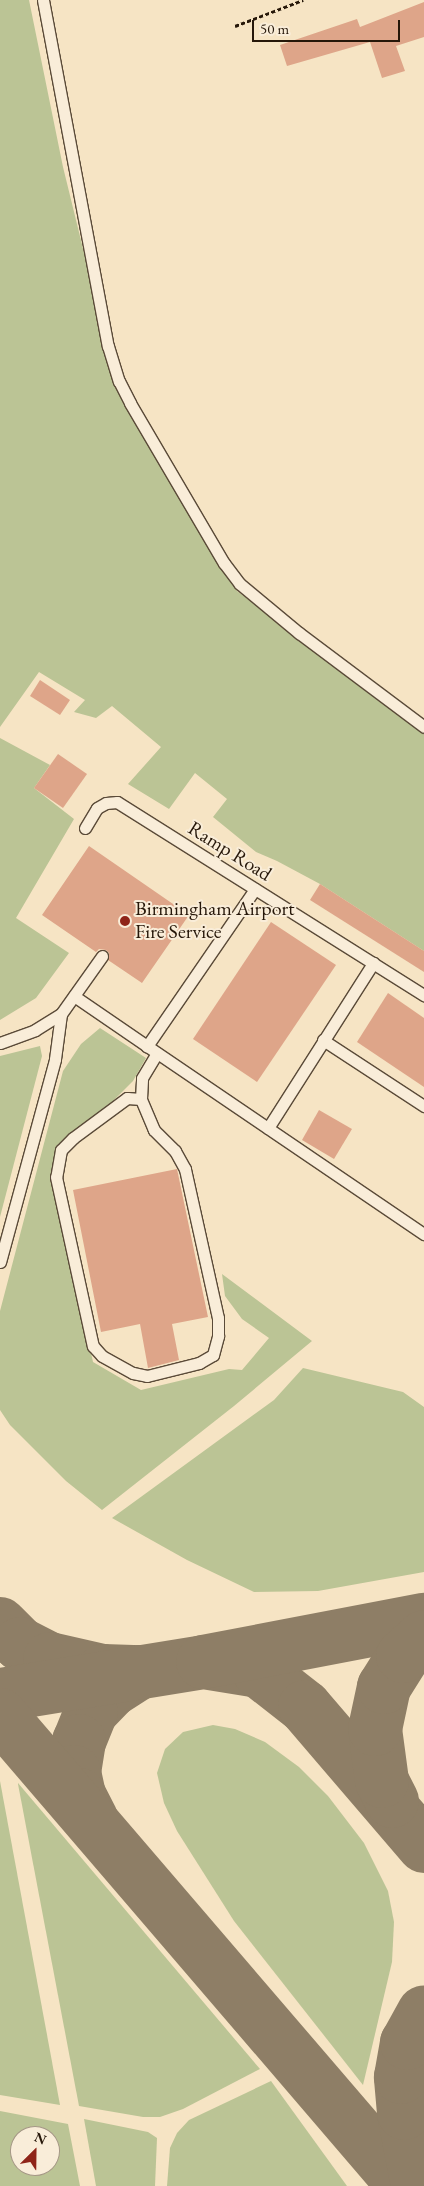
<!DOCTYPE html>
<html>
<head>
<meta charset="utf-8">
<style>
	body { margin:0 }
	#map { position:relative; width:424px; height:2186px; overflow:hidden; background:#f6e4c4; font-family:"EB Garamond",serif }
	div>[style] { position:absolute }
	.green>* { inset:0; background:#bbc495 }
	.taxiway>* { height:54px; margin:-27px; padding:0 27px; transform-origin:27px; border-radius:27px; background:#8e7e66 }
	.building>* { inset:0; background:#dea589 }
	.path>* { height:3px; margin-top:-1.5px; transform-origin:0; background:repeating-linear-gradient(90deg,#261709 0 4px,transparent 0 6.5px) }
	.roads { filter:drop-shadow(1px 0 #5a4a38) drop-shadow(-1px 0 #5a4a38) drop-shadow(0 1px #5a4a38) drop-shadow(0 -1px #5a4a38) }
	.service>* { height:11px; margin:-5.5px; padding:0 5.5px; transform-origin:5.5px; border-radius:5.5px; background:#f9edd9 }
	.dots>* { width:14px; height:14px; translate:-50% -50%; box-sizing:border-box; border:2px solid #f9edd9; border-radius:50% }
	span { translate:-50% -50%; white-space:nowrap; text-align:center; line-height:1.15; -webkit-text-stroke:4px #f9edd9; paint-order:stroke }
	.street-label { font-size:20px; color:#261709 }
	.poi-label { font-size:20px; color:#261709 }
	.left { translate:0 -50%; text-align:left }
	.north { position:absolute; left:10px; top:2126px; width:50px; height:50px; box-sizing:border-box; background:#f9edd9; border:1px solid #a59786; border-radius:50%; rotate:23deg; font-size:14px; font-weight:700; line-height:20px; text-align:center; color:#261709 }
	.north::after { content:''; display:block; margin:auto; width:18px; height:22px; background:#8f2418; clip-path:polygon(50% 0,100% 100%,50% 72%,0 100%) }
	.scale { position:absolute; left:252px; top:20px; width:148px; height:22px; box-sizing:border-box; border:2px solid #261709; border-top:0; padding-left:6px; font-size:15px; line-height:18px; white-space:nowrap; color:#261709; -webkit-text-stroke:4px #f9edd9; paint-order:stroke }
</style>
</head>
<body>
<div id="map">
	<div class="green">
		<i style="clip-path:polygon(0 0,29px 0,63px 167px,115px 379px,237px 591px,424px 732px,424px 951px,320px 884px,277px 861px,256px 852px,213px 817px,227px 799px,195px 773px,169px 809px,128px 784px,161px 747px,112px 706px,96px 718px,74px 712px,85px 700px,39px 672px,0 727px)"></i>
		<i style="clip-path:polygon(0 738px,50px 765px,34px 788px,74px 819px,16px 918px,69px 953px,36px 998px,0 1020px)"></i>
		<i style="clip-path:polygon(100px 1028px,146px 1058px,133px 1081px,107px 1107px,78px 1129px,53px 1177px,93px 1362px,141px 1390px,229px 1369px,242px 1370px,269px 1338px,242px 1319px,225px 1296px,222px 1274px,312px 1341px,234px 1406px,102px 1510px,66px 1481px,10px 1425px,0 1410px,0 1311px,63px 1071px,81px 1044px)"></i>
		<i style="clip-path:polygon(40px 1046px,42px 1056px,0 1217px,0 1056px)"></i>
		<i style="clip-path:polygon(303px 1368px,403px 1392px,424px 1407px,424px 1572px,318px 1591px,254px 1592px,187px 1560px,112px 1518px,274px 1400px)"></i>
		<i style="clip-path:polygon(213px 1725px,235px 1729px,265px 1742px,299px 1767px,328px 1796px,364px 1843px,388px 1891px,394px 1922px,392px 1962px,363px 2085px,234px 1921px,177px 1831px,164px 1803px,157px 1773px,165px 1749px,183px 1732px)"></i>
		<i style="clip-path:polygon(0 1781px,60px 2105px,0 2095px)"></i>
		<i style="clip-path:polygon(18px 1784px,18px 1783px,260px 2069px,183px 2109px,160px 2117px,143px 2117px,79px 2106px)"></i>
		<i style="clip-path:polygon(271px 2081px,347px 2186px,167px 2186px,170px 2148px,177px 2133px,189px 2120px)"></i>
		<i style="clip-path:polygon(evenodd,0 2111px,68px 2124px,80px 2186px,0 2186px,0 2111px,20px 2136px,50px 2136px,50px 2166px,20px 2166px,20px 2136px)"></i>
		<i style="clip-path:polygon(84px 2119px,148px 2132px,157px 2138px,155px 2186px,96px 2186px)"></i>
	</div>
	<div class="taxiway">
		<i style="left:0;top:1624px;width:28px;rotate:45deg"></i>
		<i style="left:20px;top:1644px;width:34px;rotate:27deg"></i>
		<i style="left:50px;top:1659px;width:54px;rotate:12.8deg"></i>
		<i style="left:103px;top:1671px;width:37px;rotate:2deg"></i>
		<i style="left:140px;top:1672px;width:33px;rotate:147deg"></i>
		<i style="left:112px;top:1690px;width:30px;rotate:134deg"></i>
		<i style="left:91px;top:1712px;width:31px;rotate:112deg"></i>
		<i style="left:79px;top:1741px;width:31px;rotate:99deg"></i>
		<i style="left:74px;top:1772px;width:24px;rotate:78deg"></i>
		<i style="left:79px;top:1795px;width:27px;rotate:63deg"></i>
		<i style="left:210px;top:1663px;width:50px;rotate:9.3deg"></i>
		<i style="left:259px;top:1671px;width:58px;rotate:38deg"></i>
		<i style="left:305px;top:1707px;width:183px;rotate:49.4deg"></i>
		<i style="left:0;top:1695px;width:206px;rotate:-9.2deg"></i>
		<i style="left:203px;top:1662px;width:225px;rotate:-10.8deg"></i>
		<i style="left:0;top:1715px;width:621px;rotate:49.38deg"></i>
		<i style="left:392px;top:1801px;width:22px;rotate:-117deg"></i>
		<i style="left:382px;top:1781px;width:52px;rotate:-97.7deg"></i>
		<i style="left:375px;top:1729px;width:43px;rotate:-77.9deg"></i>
		<i style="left:384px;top:1687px;width:36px;rotate:-58deg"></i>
		<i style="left:403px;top:1656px;width:28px;rotate:-42deg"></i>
		<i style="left:418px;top:2186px;width:74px;rotate:-100.9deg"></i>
		<i style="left:404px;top:2113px;width:36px;rotate:-95deg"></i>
		<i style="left:401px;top:2077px;width:35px;rotate:-80deg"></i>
		<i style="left:407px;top:2043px;width:35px;rotate:-61deg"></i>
	</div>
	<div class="building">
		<i style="clip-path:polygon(424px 2px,424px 37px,396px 46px,405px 71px,382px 78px,370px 42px,287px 66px,280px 45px,357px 19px,360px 27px)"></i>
		<i style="clip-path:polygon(40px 680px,70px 700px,60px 715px,30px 696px)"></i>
		<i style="clip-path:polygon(58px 754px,87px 774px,63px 808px,34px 788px)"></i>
		<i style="clip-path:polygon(89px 846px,189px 915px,142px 983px,108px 960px,109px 953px,106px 950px,99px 949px,96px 952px,42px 915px)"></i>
		<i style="clip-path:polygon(320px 884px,424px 951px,424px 972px,310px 900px)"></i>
		<i style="clip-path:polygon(271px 922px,336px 965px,257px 1082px,193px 1039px)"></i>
		<i style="clip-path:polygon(388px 993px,424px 1018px,424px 1087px,357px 1042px)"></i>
		<i style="clip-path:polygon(319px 1110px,352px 1129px,334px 1159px,302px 1140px)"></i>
		<i style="clip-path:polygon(177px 1169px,208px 1317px,172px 1324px,179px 1360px,148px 1368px,140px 1324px,101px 1332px,73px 1190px)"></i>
	</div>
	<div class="path">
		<i style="left:235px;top:26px;width:73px;rotate:-20.9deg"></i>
	</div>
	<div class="roads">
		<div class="service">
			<i style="left:43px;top:0;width:352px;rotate:79.4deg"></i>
			<i style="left:108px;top:346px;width:37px;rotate:73deg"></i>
			<i style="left:119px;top:381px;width:25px;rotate:63deg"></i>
			<i style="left:130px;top:403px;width:186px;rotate:59.6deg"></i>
			<i style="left:224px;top:563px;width:26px;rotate:53deg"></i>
			<i style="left:240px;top:584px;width:77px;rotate:39.7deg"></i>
			<i style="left:299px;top:633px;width:156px;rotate:36.9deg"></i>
			<i style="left:85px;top:828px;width:23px;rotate:-59deg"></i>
			<i style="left:97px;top:808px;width:10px;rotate:-29deg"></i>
			<i style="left:106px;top:803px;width:11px;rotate:-5deg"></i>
			<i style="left:117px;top:802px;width:363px;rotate:32.2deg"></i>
			<i style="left:255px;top:889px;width:191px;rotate:124.5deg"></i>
			<i style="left:147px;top:1046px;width:335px;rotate:34.2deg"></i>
			<i style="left:74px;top:996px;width:88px;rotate:34.4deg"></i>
			<i style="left:323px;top:1040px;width:121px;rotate:33.2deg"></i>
			<i style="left:0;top:1043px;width:37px;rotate:-20deg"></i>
			<i style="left:35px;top:1030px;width:31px;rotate:-32deg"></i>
			<i style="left:61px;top:1014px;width:71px;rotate:-54.7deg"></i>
			<i style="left:141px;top:1099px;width:14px;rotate:-176deg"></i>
			<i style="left:127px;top:1098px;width:67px;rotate:143.5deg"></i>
			<i style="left:73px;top:1138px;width:17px;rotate:135deg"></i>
			<i style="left:61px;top:1150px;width:27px;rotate:100deg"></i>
			<i style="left:56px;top:1177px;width:173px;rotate:77.7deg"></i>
			<i style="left:93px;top:1346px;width:13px;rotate:48deg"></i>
			<i style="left:102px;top:1356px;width:35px;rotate:29deg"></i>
			<i style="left:133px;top:1373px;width:14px;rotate:12deg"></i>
			<i style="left:147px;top:1376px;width:54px;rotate:-14deg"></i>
			<i style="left:199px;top:1363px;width:16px;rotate:-30deg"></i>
			<i style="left:213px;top:1355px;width:20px;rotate:-75deg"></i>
			<i style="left:218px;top:1336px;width:18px;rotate:-90deg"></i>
			<i style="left:218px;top:1318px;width:153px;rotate:-102.5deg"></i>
			<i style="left:185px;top:1169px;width:21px;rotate:-119deg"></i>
			<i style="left:175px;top:1151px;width:30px;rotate:-135deg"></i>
			<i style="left:154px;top:1130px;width:34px;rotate:-113deg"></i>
			<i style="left:141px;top:1099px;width:21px;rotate:-87deg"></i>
			<i style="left:142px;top:1078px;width:29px;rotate:-59deg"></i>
			<i style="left:268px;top:1128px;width:196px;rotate:-57.5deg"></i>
			<i style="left:0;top:1262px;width:210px;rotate:-74.8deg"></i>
			<i style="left:55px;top:1059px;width:45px;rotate:-82.4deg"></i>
		</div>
	</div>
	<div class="dots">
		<i style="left:125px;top:921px;background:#8f2418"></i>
	</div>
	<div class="street-label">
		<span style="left:230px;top:851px;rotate:32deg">Ramp Road</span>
	</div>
	<div class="poi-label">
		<span class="left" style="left:135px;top:920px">Birmingham Airport<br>Fire Service</span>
	</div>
	<div class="north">N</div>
	<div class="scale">50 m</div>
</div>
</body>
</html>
